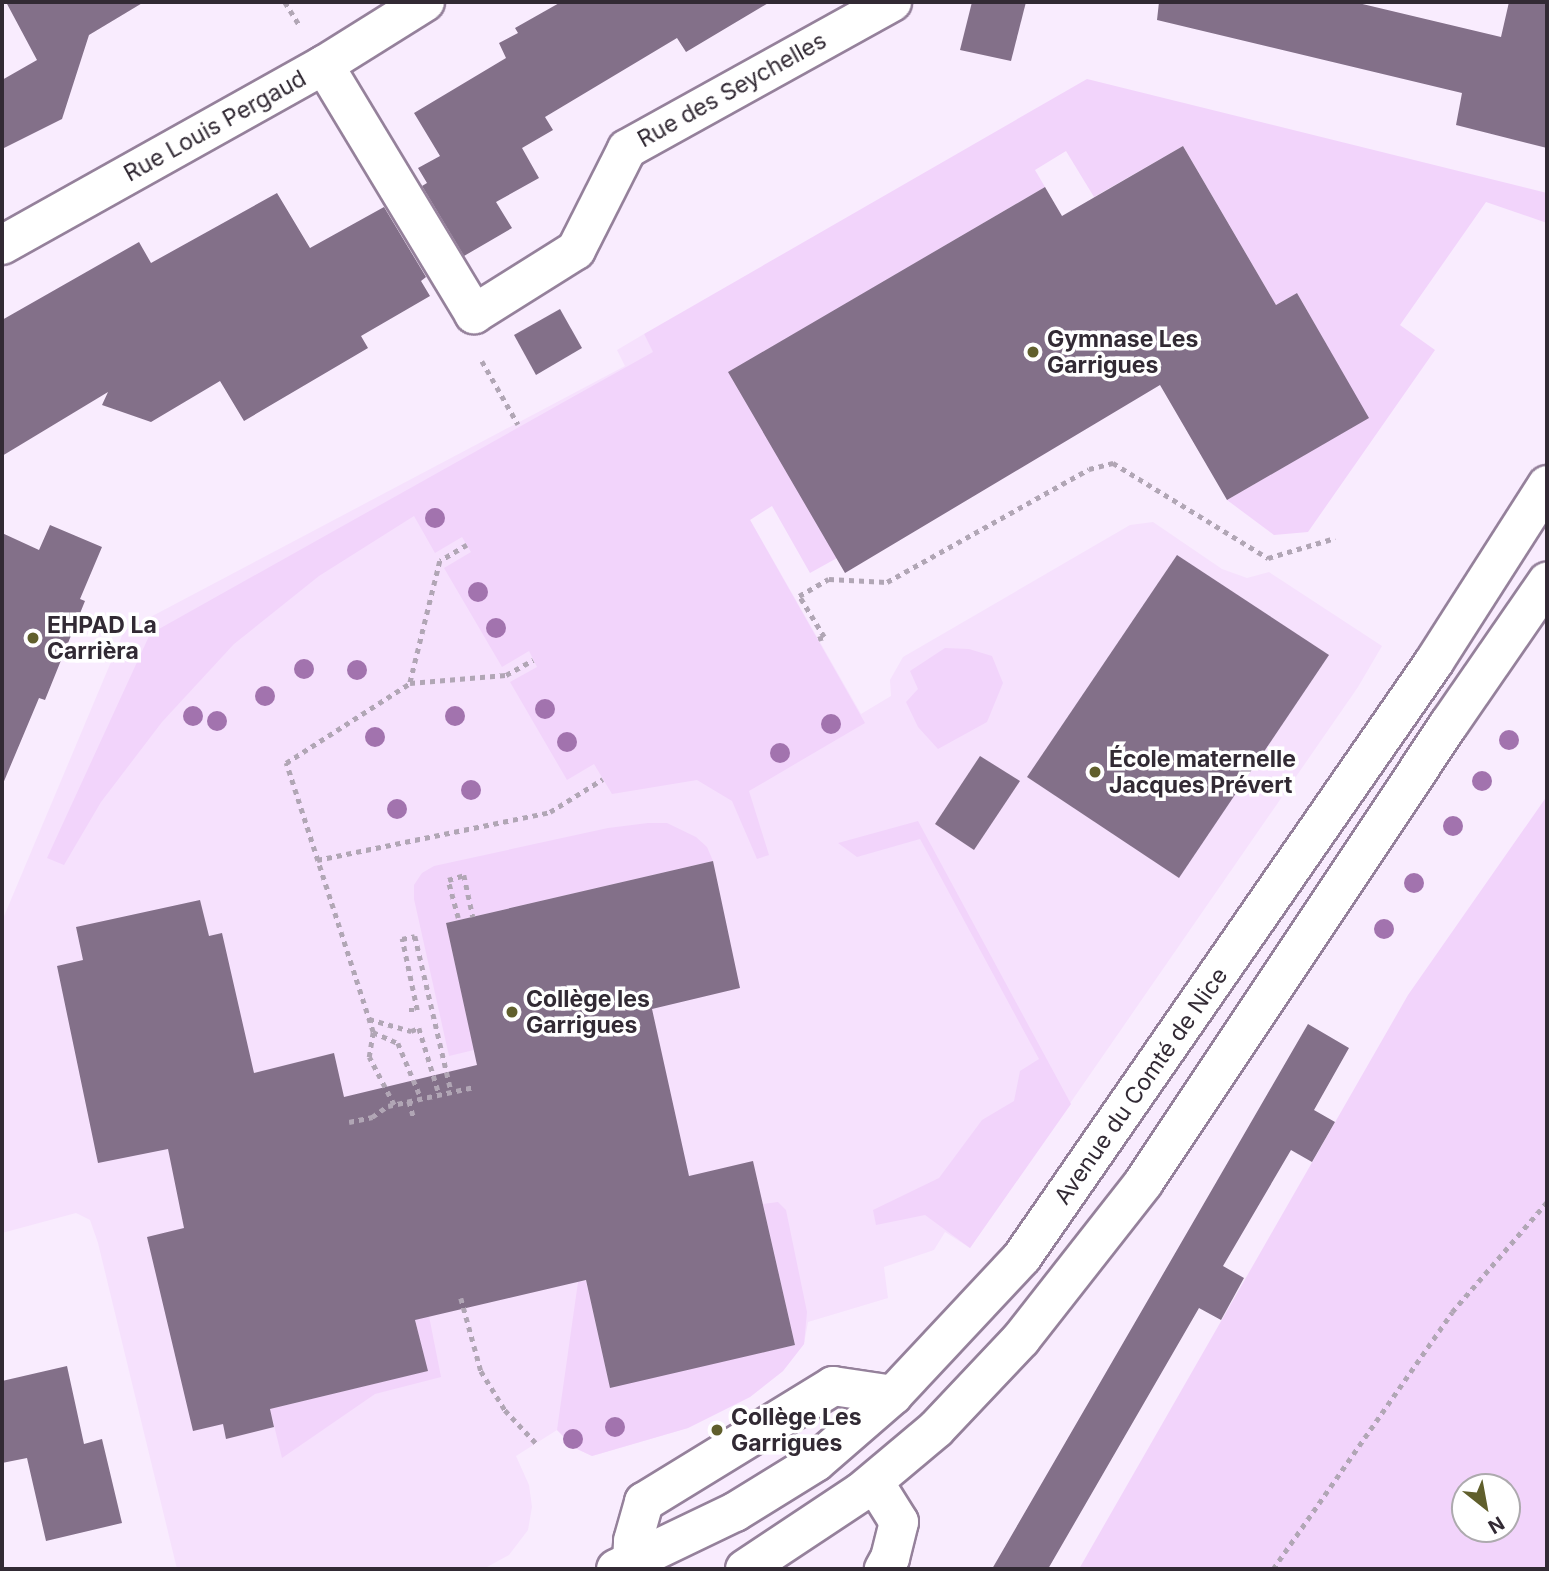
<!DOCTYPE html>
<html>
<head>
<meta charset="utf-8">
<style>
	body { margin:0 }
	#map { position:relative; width:1549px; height:1571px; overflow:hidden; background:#f9ecfe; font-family:Inter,sans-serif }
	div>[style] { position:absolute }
	.built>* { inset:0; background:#f6e1fd }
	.green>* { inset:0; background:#f2d4fb }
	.building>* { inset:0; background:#837089 }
	.path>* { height:4.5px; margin-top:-2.25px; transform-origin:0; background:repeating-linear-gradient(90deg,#b1a6b5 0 5px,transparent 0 10px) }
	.roads { filter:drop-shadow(2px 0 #95819b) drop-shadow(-2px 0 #95819b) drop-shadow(0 2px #95819b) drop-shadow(0 -2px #95819b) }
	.minor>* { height:38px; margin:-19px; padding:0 19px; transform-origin:19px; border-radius:19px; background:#fff }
	.trees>* { width:20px; height:20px; margin:-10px; border-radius:50%; background:#a273ae }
	.dots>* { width:19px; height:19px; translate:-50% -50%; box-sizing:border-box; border:4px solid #fff; border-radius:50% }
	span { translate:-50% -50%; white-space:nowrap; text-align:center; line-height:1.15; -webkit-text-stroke:7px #fff; paint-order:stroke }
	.street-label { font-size:23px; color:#322a34 }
	.poi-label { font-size:23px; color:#322a34; font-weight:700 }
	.left { translate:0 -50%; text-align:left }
	.frame { position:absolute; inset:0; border:4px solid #322a34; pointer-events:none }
	.north { position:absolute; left:1451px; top:1473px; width:70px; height:70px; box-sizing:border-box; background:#fff; border:2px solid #adaaae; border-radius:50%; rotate:149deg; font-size:19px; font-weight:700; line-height:28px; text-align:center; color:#322a34 }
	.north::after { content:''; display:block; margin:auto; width:24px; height:32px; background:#605f2c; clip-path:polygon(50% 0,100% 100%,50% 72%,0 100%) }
</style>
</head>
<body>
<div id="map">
	<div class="built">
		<i style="clip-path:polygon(644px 334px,861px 714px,891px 696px,890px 680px,903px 657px,1130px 525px,1153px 522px,1222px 569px,1247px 578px,1269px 572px,1382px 646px,1358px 687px,970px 1248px,945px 1232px,934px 1250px,884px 1267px,888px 1298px,808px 1322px,804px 1344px,783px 1371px,750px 1397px,688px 1428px,592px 1456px,575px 1448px,557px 1430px,516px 1456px,529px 1485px,532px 1507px,528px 1530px,509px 1555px,487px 1567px,177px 1569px,98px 1243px,90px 1220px,76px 1213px,2px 1233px,2px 921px,124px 631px,625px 366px,617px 350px)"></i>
	</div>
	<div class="green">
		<i style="clip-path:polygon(1087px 79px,1547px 193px,1547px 223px,1486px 202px,1400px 325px,1435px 350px,1308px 532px,1274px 535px,1227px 500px,1368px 418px,1297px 293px,1276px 305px,1183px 146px,1094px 197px,1066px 151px,1035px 170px,1045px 187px,729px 372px,837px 558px,810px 573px,772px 506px,750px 520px,865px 723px,749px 791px,769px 855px,757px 859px,732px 801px,697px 780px,612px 794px,594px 764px,567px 780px,510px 682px,537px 667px,529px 651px,502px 667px,444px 568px,471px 552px,462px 537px,435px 553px,414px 516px,319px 576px,234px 644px,162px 722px,101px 802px,64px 865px,47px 858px,150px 634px,653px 352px,644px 334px)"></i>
		<i style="clip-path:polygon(945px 648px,969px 649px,992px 656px,1003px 683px,987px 722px,938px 749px,918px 727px,906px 702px,918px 689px,910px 671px)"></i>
		<i style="clip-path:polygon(evenodd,1547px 796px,1547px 1569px,1079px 1569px,1408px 995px,1547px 796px,1465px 1487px,1507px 1487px,1507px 1529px,1465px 1529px,1465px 1487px)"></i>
		<i style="clip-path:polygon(918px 821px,1071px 1104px,970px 1248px,925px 1215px,876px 1225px,873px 1210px,939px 1178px,982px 1120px,1014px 1101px,1020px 1071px,1039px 1059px,920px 839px,857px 857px,838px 843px)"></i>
		<i style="clip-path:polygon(648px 823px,667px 823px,696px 837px,707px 847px,713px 861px,446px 923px,474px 1050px,449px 1056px,414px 899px,414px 885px,422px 873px,434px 866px,608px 828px)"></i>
		<i style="clip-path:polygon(778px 1202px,786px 1210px,807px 1312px,804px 1344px,783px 1371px,750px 1397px,688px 1428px,592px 1456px,575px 1448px,557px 1430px,578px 1282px,586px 1281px,610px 1387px,795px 1345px,763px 1204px)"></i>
		<i style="clip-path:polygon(429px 1316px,441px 1377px,375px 1394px,282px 1458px,270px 1409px,427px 1371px,415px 1319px)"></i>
	</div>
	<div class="building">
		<i style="clip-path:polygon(6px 2px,144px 2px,89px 35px,62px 119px,2px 149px,2px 80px,37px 60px)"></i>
		<i style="clip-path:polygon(561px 2px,770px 2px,686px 52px,677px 38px,545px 117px,553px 130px,522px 148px,539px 178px,496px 202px,512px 228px,464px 256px,422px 186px,427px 183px,418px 168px,440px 156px,414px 113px,506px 58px,499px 43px,518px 33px,515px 28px)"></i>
		<i style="clip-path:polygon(972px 2px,1026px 2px,1011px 61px,960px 50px)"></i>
		<i style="clip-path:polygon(1159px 2px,1354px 2px,1501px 37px,1509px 2px,1547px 2px,1547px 148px,1456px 125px,1462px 93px,1157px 20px)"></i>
		<i style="clip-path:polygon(1183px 146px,1276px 305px,1297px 293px,1369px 418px,1227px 500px,1160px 385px,845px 573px,728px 372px,1045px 187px,1062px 216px)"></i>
		<i style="clip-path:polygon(277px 193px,310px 248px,384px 207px,426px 277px,421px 281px,430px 296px,361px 336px,368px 348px,244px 421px,220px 381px,151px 422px,102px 405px,108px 392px,2px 456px,2px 320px,139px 242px,151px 263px)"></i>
		<i style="clip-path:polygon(560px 309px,582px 348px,536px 375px,514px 335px)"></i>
		<i style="clip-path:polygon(50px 525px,102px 547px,80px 599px,85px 601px,45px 700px,39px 698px,2px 786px,2px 533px,39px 550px)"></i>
		<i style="clip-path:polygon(1177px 555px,1329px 655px,1179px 878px,1027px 777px)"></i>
		<i style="clip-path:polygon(980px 756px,1020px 781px,974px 850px,935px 824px)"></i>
		<i style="clip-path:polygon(713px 861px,740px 988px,652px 1009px,689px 1176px,753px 1161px,795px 1345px,610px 1388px,586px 1280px,415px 1320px,428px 1371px,270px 1409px,274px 1427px,226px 1439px,223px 1424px,193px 1431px,147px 1237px,184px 1228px,168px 1149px,98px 1163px,57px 966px,83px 960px,76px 927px,200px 900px,209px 936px,222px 933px,254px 1073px,334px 1053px,344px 1097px,477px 1065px,446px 923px)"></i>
		<i style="clip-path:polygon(1308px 1024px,1349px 1048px,1314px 1110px,1335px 1122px,1312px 1162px,1291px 1150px,1223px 1266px,1244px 1278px,1221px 1320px,1199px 1308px,1048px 1569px,992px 1569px)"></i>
		<i style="clip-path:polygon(67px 1366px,84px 1444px,102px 1439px,122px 1523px,46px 1541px,27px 1458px,2px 1463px,2px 1381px)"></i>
	</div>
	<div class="path">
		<i style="left:285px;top:2px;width:28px;rotate:58deg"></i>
		<i style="left:482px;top:361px;width:73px;rotate:60.3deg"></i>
		<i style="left:467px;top:545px;width:31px;rotate:149deg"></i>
		<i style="left:440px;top:561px;width:126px;rotate:103.8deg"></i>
		<i style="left:410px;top:683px;width:96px;rotate:-4.8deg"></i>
		<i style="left:506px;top:675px;width:31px;rotate:-29deg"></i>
		<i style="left:818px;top:639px;width:6px;rotate:-18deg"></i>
		<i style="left:824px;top:637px;width:48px;rotate:-121.4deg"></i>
		<i style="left:799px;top:596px;width:34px;rotate:-30deg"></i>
		<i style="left:829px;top:579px;width:58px;rotate:3deg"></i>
		<i style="left:887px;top:582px;width:231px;rotate:-29.2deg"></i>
		<i style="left:1089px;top:469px;width:25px;rotate:-14deg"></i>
		<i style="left:1113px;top:463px;width:182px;rotate:31.5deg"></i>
		<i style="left:1268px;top:558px;width:70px;rotate:-16.6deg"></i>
		<i style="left:317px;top:860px;width:238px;rotate:-11.6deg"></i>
		<i style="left:550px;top:812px;width:62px;rotate:-31.9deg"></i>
		<i style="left:458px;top:918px;width:39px;rotate:-105deg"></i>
		<i style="left:448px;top:880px;width:17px;rotate:-17deg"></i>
		<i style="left:464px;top:875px;width:43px;rotate:77.9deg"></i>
		<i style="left:409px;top:1010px;width:8px"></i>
		<i style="left:417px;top:1010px;width:73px;rotate:-101.9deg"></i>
		<i style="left:402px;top:939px;width:13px;rotate:-13deg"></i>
		<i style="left:415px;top:936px;width:159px;rotate:76.9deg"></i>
		<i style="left:369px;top:1019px;width:44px;rotate:15.9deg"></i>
		<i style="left:411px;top:1031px;width:9px;rotate:-21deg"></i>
		<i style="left:419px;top:1028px;width:69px;rotate:73.1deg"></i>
		<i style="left:373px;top:1032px;width:27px;rotate:24deg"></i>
		<i style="left:398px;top:1043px;width:60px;rotate:67.3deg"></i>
		<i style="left:409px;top:1101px;width:19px;rotate:74deg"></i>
		<i style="left:394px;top:1105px;width:54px;rotate:-117.5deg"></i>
		<i style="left:369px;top:1057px;width:25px;rotate:-81deg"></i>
		<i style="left:373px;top:1032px;width:283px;rotate:-107.9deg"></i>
		<i style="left:286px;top:763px;width:148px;rotate:-32.8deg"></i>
		<i style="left:349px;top:1122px;width:24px;rotate:-12deg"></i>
		<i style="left:372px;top:1117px;width:19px;rotate:-35deg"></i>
		<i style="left:388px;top:1106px;width:88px;rotate:-12.5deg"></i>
		<i style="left:461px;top:1298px;width:76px;rotate:74.7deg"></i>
		<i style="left:481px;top:1371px;width:46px;rotate:58.4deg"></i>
		<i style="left:505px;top:1410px;width:45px;rotate:46.8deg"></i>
		<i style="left:1273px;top:1569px;width:313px;rotate:-55.1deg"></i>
		<i style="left:1452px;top:1312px;width:145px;rotate:-49.2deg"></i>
	</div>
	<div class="roads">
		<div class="minor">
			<i style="left:324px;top:65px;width:291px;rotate:58.9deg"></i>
			<i style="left:474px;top:314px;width:120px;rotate:-32.1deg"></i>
			<i style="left:576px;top:250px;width:113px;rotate:-63.2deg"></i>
			<i style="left:627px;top:149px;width:303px;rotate:-29deg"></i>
			<i style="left:2px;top:245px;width:369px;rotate:-29.2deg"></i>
			<i style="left:324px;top:65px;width:119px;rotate:-32deg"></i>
			<i style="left:874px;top:1482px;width:47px;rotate:58deg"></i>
			<i style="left:899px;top:1522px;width:37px;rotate:104deg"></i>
			<i style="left:890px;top:1558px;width:13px;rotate:119deg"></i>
			<i style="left:632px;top:1562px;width:21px;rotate:-87deg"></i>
			<i style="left:633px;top:1541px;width:41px;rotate:-74.2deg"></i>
			<i style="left:644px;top:1502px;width:222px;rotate:-31.5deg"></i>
			<i style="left:833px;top:1386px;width:61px;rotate:8.5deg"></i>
			<i style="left:616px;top:1569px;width:132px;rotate:-25.6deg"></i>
			<i style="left:735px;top:1512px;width:95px;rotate:-31.7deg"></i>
			<i style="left:816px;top:1462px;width:102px;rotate:-41deg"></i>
			<i style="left:893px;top:1395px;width:189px;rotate:-46.9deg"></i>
			<i style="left:1022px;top:1257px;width:724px;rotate:-55.3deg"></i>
			<i style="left:1434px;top:662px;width:210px;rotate:-57.4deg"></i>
			<i style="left:745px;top:1569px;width:139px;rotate:-33.6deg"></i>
			<i style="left:861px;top:1492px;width:98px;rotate:-40deg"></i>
			<i style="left:936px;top:1429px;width:124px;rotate:-46.6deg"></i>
			<i style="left:1021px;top:1339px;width:199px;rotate:-51.9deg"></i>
			<i style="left:1144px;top:1182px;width:550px;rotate:-56.34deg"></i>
			<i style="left:1449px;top:724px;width:173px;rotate:-55.4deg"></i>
		</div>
	</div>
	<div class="trees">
		<i style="left:435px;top:518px"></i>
		<i style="left:478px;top:592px"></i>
		<i style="left:496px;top:628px"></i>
		<i style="left:304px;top:669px"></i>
		<i style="left:357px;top:670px"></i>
		<i style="left:265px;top:696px"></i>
		<i style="left:545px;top:709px"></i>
		<i style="left:193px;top:716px"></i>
		<i style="left:455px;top:716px"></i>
		<i style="left:217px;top:721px"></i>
		<i style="left:831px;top:724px"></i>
		<i style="left:375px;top:737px"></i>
		<i style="left:1509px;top:740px"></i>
		<i style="left:567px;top:742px"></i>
		<i style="left:780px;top:753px"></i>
		<i style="left:1482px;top:781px"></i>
		<i style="left:471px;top:790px"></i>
		<i style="left:397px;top:809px"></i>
		<i style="left:1453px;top:826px"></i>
		<i style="left:1414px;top:883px"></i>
		<i style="left:1384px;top:929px"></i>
		<i style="left:615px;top:1427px"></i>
		<i style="left:573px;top:1439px"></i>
	</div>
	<div class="dots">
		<i style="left:1033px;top:352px;background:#605f2c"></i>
		<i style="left:33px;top:638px;background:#605f2c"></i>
		<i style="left:1095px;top:772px;background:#605f2c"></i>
		<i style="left:512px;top:1012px;background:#605f2c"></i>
		<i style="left:717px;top:1430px;background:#605f2c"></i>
	</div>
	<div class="street-label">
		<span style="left:732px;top:90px;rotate:-29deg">Rue des Seychelles</span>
		<span style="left:215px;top:126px;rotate:-29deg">Rue Louis Pergaud</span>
		<span style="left:1141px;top:1086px;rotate:-55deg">Avenue du Comté de Nice</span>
	</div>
	<div class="poi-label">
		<span class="left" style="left:1047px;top:352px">Gymnase Les<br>Garrigues</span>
		<span class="left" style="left:47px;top:638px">EHPAD La<br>Carrièra</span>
		<span class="left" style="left:1109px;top:772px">École maternelle<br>Jacques Prévert</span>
		<span class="left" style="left:526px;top:1012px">Collège les<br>Garrigues</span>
		<span class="left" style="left:731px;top:1430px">Collège Les<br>Garrigues</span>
	</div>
	<div class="frame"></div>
	<div class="north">N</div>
</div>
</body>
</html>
